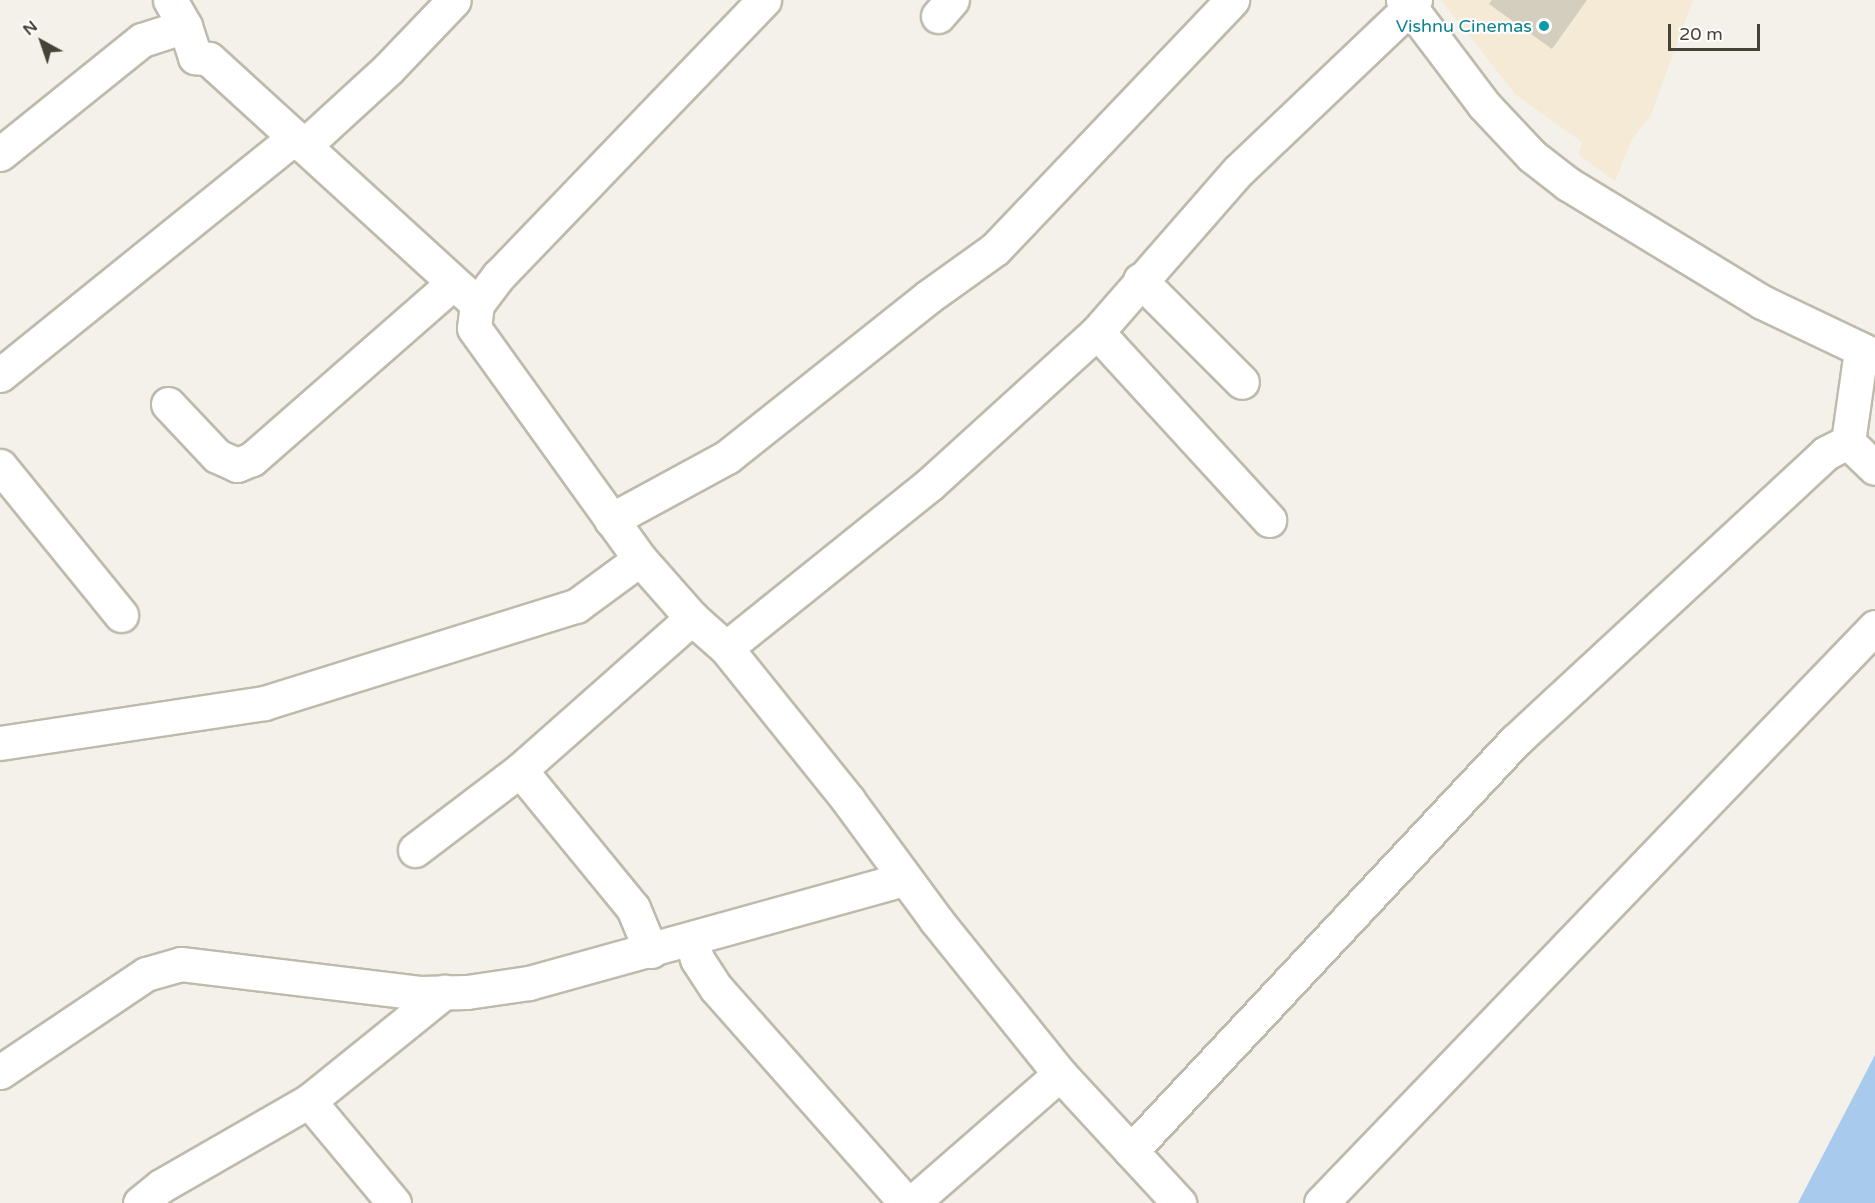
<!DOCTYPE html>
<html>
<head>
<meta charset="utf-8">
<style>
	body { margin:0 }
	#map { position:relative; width:1875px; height:1203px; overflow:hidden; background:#f3f1e9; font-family:"Varela Round",sans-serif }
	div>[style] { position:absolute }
	.commercial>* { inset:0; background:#f4ead5 }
	.water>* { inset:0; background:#a8caed }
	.building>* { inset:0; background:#d4cebf }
	.roads { filter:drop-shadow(2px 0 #bebaac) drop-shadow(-2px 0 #bebaac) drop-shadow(0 2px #bebaac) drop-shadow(0 -2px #bebaac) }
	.minor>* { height:33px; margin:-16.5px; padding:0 16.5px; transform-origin:16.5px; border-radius:16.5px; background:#fff }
	.dots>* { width:16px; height:16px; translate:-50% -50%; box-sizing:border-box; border:3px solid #fff; border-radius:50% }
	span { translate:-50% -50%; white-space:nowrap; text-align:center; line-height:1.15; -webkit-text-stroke:4.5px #fff; paint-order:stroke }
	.culture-label { font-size:18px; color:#0d838f }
	.right { translate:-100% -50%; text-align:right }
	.north { position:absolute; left:12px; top:12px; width:60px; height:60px; -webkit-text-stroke:4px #fff; paint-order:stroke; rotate:320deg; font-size:16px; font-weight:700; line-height:24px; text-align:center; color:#474237 }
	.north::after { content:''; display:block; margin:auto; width:21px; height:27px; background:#474237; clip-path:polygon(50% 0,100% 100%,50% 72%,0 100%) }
	.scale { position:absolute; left:1668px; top:24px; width:92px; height:27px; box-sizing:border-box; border:3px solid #474237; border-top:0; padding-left:8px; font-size:18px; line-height:21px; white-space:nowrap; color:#474237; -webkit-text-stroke:4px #fff; paint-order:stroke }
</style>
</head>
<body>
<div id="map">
	<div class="commercial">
		<i style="clip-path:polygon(1441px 0,1693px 0,1650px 117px,1632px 139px,1615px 181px,1579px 155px,1582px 142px,1516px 95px)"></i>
	</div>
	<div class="water">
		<i style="clip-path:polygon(1875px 1055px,1875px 1203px,1798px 1203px)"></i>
	</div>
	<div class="building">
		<i style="clip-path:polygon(1492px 0,1587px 0,1552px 49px,1489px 4px)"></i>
	</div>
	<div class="roads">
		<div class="minor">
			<i style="left:170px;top:0;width:30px;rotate:60deg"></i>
			<i style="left:764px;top:0;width:382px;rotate:133.9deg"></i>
			<i style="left:499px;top:275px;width:36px;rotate:127deg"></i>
			<i style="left:477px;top:304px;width:24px;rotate:97deg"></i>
			<i style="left:474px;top:328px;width:284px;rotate:54.3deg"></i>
			<i style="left:640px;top:559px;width:79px;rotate:48.6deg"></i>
			<i style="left:692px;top:618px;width:45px;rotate:41.4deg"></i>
			<i style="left:726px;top:648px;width:195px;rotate:51.2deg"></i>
			<i style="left:848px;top:800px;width:149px;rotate:53.7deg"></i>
			<i style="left:936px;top:920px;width:198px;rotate:51.2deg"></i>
			<i style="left:1060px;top:1074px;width:176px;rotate:47.3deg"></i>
			<i style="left:1415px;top:0;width:9px;rotate:126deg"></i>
			<i style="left:1410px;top:7px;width:123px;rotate:52.9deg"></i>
			<i style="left:1484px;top:105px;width:70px;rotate:46.7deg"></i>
			<i style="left:1532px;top:156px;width:46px;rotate:37.9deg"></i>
			<i style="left:1568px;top:184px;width:227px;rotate:31.3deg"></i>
			<i style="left:1762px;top:302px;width:125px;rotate:25.5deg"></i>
			<i style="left:938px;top:16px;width:21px;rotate:-49deg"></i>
			<i style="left:304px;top:146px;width:114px;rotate:-42.5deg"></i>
			<i style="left:388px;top:69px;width:95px;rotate:-46.3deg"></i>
			<i style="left:0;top:154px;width:182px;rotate:-38.8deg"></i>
			<i style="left:142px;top:40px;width:45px;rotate:-18deg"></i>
			<i style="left:185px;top:26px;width:33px;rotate:72deg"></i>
			<i style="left:195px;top:57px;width:14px;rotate:8deg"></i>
			<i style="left:209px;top:59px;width:363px;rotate:42.4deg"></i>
			<i style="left:1140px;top:280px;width:144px;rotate:45deg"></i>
			<i style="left:1097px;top:332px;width:255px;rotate:47.5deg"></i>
			<i style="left:0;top:375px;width:379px;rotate:-38.9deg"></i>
			<i style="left:168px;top:404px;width:71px;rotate:46.7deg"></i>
			<i style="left:217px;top:456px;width:22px;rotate:24deg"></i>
			<i style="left:237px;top:465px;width:16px;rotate:-22deg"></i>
			<i style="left:252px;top:459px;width:267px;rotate:-41.2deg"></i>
			<i style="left:1848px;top:442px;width:37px;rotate:44deg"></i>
			<i style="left:0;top:466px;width:192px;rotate:50.9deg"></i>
			<i style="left:611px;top:520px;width:132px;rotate:-28.5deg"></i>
			<i style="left:727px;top:457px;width:257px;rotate:-38.5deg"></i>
			<i style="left:928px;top:297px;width:82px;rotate:-35.6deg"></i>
			<i style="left:995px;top:249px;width:344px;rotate:-46.4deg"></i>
			<i style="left:726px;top:648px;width:262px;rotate:-38.8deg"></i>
			<i style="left:930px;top:484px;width:226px;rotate:-42.3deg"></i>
			<i style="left:1097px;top:332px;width:215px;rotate:-48.8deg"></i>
			<i style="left:1239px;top:170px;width:236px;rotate:-43.6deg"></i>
			<i style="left:1410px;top:7px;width:10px;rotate:-135deg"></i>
			<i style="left:0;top:743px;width:267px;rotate:-8.6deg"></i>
			<i style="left:264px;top:703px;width:327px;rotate:-17.3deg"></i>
			<i style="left:576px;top:606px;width:79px;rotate:-36.3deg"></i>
			<i style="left:415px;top:850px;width:132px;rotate:-37.3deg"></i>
			<i style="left:691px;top:940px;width:20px;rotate:72deg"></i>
			<i style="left:697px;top:959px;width:35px;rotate:57deg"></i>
			<i style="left:716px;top:988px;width:287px;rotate:48.5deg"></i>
			<i style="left:651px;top:951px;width:47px;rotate:-112.7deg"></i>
			<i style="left:633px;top:908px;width:178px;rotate:-129.3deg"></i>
			<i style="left:520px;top:770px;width:230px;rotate:-41.5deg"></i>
			<i style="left:0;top:1072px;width:176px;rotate:-33.9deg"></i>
			<i style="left:146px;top:974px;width:36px;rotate:-16deg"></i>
			<i style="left:181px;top:964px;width:240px;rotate:6.9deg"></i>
			<i style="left:419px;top:993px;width:48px;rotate:-1.2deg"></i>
			<i style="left:467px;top:992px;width:63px;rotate:-8.3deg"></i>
			<i style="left:529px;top:983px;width:389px;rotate:-15.5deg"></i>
			<i style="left:1131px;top:1151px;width:562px;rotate:-46.88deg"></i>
			<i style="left:1515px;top:741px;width:424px;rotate:-42.8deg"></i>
			<i style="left:1826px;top:453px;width:25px;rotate:-27deg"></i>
			<i style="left:1848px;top:442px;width:92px;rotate:-81.9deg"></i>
			<i style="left:140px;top:1203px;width:27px;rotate:-39deg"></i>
			<i style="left:161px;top:1186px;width:171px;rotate:-29.9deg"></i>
			<i style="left:394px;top:1203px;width:133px;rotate:-129.8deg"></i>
			<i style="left:309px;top:1101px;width:174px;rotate:-38.9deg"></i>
			<i style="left:912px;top:1203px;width:196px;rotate:-41.1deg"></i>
			<i style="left:1321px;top:1203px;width:799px;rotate:-46.12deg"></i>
		</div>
	</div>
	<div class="dots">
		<i style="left:1544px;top:26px;background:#0f9aa8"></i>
	</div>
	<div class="culture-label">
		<span class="right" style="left:1532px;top:26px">Vishnu Cinemas</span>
	</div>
	<div class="north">N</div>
	<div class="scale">20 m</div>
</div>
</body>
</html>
